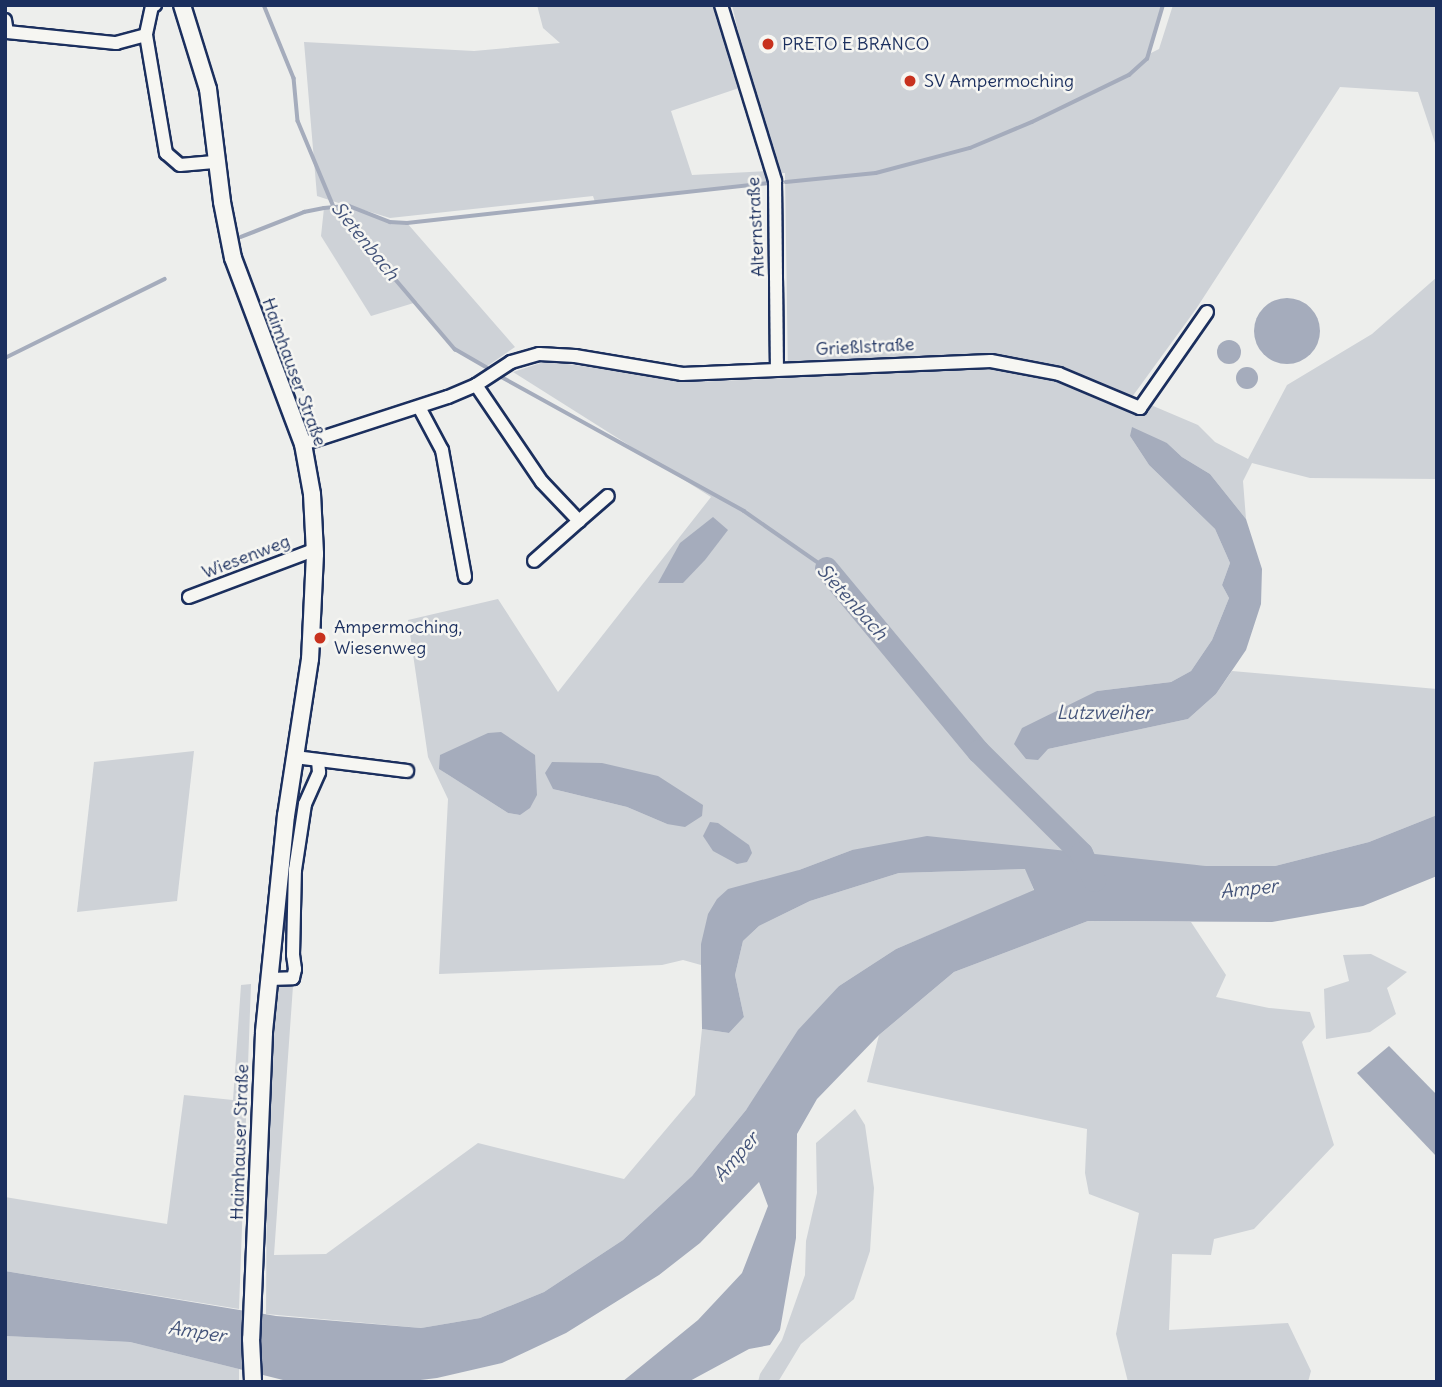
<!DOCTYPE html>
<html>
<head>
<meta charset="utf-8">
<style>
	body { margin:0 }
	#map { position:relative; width:1442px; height:1387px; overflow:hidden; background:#edeeec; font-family:Delius,sans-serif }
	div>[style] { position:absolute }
	.green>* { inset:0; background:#ced2d7 }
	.water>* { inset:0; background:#a5acbc }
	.round { border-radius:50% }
	.stream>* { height:3.5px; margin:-1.75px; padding:0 1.75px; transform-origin:1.75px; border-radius:1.75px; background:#a5acbc }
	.river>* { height:23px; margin:-11.5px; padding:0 11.5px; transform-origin:11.5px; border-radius:11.5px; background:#a5acbc }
	.roads { filter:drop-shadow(2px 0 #1b2f5e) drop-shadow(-2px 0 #1b2f5e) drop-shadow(0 2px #1b2f5e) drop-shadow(0 -2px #1b2f5e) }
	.minor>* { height:12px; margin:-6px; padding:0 6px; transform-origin:6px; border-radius:6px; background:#f6f6f2 }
	.major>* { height:16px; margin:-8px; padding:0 8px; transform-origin:8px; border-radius:8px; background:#f6f6f2 }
	.dots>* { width:19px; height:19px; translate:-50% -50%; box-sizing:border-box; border:4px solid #f6f6f2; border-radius:50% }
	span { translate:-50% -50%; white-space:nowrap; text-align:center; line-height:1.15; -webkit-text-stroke:5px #f6f6f2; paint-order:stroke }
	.poi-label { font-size:18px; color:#1b2f5e }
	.left { translate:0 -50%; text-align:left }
	.street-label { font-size:18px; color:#1b2f5e }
	.water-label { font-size:19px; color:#44547a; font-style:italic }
	.frame { position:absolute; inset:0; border:7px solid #1b2f5e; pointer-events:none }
</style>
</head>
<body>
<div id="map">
	<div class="green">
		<i style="clip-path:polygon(537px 5px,715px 5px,742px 87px,671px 111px,692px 175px,767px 171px,767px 183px,595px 202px,593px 196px,390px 218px,357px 208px,390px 222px,407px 223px,515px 347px,486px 367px,457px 350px,417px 302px,371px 316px,321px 236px,324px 208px,348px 206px,317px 196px,304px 42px,474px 51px,560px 43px,543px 28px)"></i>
		<i style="clip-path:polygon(evenodd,732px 5px,1163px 5px,1149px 54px,1159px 49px,1173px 5px,1437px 5px,1437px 149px,1418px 92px,1340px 87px,1196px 309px,1132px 397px,1198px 425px,1215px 442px,1248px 459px,1287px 385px,1372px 334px,1437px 277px,1437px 479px,1310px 478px,1252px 463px,1243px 481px,1246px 519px,1210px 474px,1182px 457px,1167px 443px,1130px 436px,1149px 465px,1215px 529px,1230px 563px,1222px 585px,1229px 598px,1212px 640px,1191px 671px,1171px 682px,1097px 691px,1048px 749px,1188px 719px,1216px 694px,1232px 671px,1437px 689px,1437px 815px,1369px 842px,1275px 866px,1206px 866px,852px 850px,799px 870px,701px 944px,701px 965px,683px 960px,662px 965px,439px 974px,448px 799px,428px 757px,408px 620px,498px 599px,558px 692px,711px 497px,513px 372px,547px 361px,692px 382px,788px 378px,785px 173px,779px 173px,747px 70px,732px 5px,439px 769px,520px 815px,508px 813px,439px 769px,732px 5px,553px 789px,702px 816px,667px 824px,627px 807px,553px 789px)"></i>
		<i style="clip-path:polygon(194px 751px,177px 901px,77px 912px,94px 762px)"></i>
		<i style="clip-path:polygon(1026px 869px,1034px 891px,896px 949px,839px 986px,746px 1110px,692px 1176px,623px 1240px,544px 1292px,480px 1318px,421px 1328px,266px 1314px,267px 1139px,277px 986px,293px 986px,274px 1255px,326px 1254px,478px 1143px,624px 1179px,695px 1095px,702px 1029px,729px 1033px,744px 1017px,735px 975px,743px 941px,759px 926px,810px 901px,899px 873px)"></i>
		<i style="clip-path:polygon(1088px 921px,1191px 922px,1226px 975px,1216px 997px,1269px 1008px,1310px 1012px,1315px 1027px,1302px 1042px,1334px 1145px,1254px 1229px,1214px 1239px,1211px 1255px,1172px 1254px,1169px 1330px,1288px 1323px,1311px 1371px,1308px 1382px,1128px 1382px,1116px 1334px,1139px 1213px,1089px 1194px,1085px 1173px,1087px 1129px,867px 1082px,879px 1035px,954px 972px)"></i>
		<i style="clip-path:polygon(1371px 954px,1407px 972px,1387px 988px,1396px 1014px,1370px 1032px,1326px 1039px,1324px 989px,1349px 981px,1343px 955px)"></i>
		<i style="clip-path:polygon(251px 984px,239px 1309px,5px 1271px,5px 1197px,167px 1224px,184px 1095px,233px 1100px,241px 985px)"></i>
		<i style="clip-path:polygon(855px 1109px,865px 1125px,874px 1188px,870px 1251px,854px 1299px,801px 1344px,778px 1382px,758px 1382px,760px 1374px,782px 1340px,805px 1275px,806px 1241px,817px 1193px,816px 1143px)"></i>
		<i style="clip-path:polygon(5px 1336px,130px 1342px,239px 1369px,239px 1382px,5px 1382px)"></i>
	</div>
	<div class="water">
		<i class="round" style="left:1254px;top:298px;width:66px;height:66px"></i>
		<i class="round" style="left:1217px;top:340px;width:24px;height:24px"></i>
		<i class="round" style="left:1236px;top:367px;width:22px;height:22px"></i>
		<i style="clip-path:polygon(1132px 427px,1167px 443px,1182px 457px,1210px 474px,1246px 519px,1262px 569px,1261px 604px,1246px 650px,1216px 694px,1188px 719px,1048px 749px,1038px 760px,1026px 759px,1014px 744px,1022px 728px,1097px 691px,1171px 682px,1191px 671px,1212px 640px,1229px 598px,1222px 585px,1230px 563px,1215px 529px,1149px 465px,1130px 436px)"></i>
		<i style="clip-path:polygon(713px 517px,728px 530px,705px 560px,683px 583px,658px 583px,680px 543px)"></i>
		<i style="clip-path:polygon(501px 732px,535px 755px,537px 795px,530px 808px,520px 815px,508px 813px,439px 769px,440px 755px,488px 733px)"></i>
		<i style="clip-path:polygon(552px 762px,602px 763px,658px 776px,703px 805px,702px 816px,685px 827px,667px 824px,627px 807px,553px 789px,545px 773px)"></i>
		<i style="clip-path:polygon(1437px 815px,1437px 876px,1363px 906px,1272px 922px,1088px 921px,954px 972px,879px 1035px,817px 1099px,797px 1134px,796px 1238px,780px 1330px,770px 1345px,749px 1349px,688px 1382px,622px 1382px,698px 1320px,742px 1273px,768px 1206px,759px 1182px,700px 1243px,659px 1275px,566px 1333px,502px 1363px,437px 1378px,404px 1382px,291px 1382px,130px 1342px,5px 1336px,5px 1271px,276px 1316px,421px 1328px,480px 1318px,544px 1292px,623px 1240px,692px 1176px,746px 1110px,798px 1030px,839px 986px,896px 949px,1034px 890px,1025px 869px,899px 873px,810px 901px,759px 926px,743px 941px,735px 975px,744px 1017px,729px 1033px,702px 1029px,701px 965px,701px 944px,708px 914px,717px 899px,728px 889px,799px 870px,852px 850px,927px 836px,1206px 866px,1275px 866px,1369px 842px)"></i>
		<i style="clip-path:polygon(710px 822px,718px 823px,749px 845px,752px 853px,747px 862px,737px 864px,713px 851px,703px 836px)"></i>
		<i style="clip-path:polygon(1389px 1046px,1437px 1095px,1437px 1157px,1357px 1073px)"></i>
	</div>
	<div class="stream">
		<i style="left:264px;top:5px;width:79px;rotate:67.7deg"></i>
		<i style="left:294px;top:78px;width:43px;rotate:84.7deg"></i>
		<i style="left:298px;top:121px;width:93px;rotate:67.3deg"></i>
		<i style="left:334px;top:207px;width:187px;rotate:49.6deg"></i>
		<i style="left:455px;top:349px;width:36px;rotate:30deg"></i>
		<i style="left:786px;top:182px;width:90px;rotate:-5.7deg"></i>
		<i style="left:876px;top:173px;width:97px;rotate:-14.9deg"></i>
		<i style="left:970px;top:148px;width:67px;rotate:-22.8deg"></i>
		<i style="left:1032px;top:122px;width:108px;rotate:-25.9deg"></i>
		<i style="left:1129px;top:75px;width:24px;rotate:-42deg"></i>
		<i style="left:1147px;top:59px;width:56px;rotate:-73.5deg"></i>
		<i style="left:241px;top:237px;width:68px;rotate:-21.6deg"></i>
		<i style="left:304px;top:212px;width:20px;rotate:-11deg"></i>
		<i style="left:324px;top:208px;width:25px;rotate:-5deg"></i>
		<i style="left:349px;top:206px;width:44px;rotate:21.3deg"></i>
		<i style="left:390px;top:222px;width:17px;rotate:3deg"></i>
		<i style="left:407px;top:223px;width:362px;rotate:-6.3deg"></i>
		<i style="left:5px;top:358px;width:178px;rotate:-26.3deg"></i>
		<i style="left:498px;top:375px;width:281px;rotate:28.9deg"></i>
		<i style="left:744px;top:511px;width:100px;rotate:34.8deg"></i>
	</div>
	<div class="river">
		<i style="left:826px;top:568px;width:238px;rotate:50.3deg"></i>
		<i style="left:978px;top:751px;width:145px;rotate:44.7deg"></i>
		<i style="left:1081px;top:853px;width:30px;rotate:64deg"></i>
	</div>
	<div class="roads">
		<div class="minor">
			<i style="left:155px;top:5px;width:3px;rotate:162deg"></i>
			<i style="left:152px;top:6px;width:30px;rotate:102deg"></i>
			<i style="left:146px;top:35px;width:120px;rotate:80.4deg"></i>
			<i style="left:166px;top:153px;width:18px;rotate:41deg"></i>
			<i style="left:180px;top:165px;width:37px;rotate:-5deg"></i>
			<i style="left:721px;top:5px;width:184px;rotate:72.9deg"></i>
			<i style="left:775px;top:181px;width:189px;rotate:89.4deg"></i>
			<i style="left:5px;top:20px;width:12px;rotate:81deg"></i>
			<i style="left:7px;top:32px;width:110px;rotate:5.8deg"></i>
			<i style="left:116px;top:43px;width:31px;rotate:-15deg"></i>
			<i style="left:476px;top:385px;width:117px;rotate:55.8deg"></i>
			<i style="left:542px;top:482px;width:54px;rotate:46.5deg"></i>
			<i style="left:579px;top:521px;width:60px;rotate:138.4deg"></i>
			<i style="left:419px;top:407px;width:49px;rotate:61.9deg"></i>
			<i style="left:442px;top:450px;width:129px;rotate:79.7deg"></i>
			<i style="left:303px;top:444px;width:152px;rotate:-18deg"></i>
			<i style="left:448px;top:397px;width:30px;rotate:-23deg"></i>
			<i style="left:476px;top:385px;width:42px;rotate:-33.3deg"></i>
			<i style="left:511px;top:362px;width:29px;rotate:-16deg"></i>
			<i style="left:539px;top:354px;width:36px;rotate:3deg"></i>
			<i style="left:575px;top:356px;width:109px;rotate:9.5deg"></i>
			<i style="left:682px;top:374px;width:309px;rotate:-2.4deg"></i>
			<i style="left:991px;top:361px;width:69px;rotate:10.8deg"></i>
			<i style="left:1059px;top:374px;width:88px;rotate:22.8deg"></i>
			<i style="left:1140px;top:408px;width:117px;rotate:-55.1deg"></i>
			<i style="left:579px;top:521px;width:38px;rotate:-41deg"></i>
			<i style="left:189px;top:597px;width:128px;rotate:-20.6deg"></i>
			<i style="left:309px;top:552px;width:6px;rotate:18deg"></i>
			<i style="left:295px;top:757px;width:113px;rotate:7.1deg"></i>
			<i style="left:269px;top:979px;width:24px;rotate:-2deg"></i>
			<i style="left:293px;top:978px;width:9px;rotate:-77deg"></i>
			<i style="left:295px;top:969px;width:14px;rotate:-98deg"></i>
			<i style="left:293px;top:955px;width:85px;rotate:-88.7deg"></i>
			<i style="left:295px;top:870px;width:67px;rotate:-81.4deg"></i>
			<i style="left:305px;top:804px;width:35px;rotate:-66deg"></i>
			<i style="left:319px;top:772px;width:12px;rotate:-95deg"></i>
		</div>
		<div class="major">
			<i style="left:182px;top:5px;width:88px;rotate:72.8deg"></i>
			<i style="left:208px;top:89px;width:114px;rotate:82.9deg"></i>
			<i style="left:222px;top:202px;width:57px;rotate:78.9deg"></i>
			<i style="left:233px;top:258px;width:199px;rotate:69.4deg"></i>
			<i style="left:303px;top:444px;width:51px;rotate:79.8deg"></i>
			<i style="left:312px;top:494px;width:60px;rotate:87.1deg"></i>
			<i style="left:315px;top:554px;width:105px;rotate:92.7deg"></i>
			<i style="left:310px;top:659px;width:158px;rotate:98.7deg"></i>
			<i style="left:286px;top:815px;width:219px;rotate:95.8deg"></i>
			<i style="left:264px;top:1033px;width:306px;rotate:92.4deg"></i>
			<i style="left:251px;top:1339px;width:43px;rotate:87.3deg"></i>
		</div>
	</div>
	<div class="dots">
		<i style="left:768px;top:44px;background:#c8321e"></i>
		<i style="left:910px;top:81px;background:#c8321e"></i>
		<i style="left:320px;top:638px;background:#c8321e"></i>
	</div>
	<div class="poi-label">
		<span class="left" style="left:782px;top:44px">PRETO E BRANCO</span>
		<span class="left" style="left:924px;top:81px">SV Ampermoching</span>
		<span class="left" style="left:334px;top:638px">Ampermoching,<br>Wiesenweg</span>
	</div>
	<div class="street-label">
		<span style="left:756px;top:227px;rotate:-93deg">Alternstraße</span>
		<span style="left:865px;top:347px;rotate:-3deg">Grießlstraße</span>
		<span style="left:294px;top:372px;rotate:70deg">Haimhauser Straße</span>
		<span style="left:246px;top:557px;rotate:-21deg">Wiesenweg</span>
		<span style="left:240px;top:1142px;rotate:-88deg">Haimhauser Straße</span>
	</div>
	<div class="water-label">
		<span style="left:365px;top:241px;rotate:51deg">Sietenbach</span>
		<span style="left:852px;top:602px;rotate:48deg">Sietenbach</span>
		<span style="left:1104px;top:713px">Lutzweiher</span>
		<span style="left:1249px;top:889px;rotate:-6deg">Amper</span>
		<span style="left:736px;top:1157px;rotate:-49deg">Amper</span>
		<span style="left:197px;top:1332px;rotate:9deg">Amper</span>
	</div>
	<div class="frame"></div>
</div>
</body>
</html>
